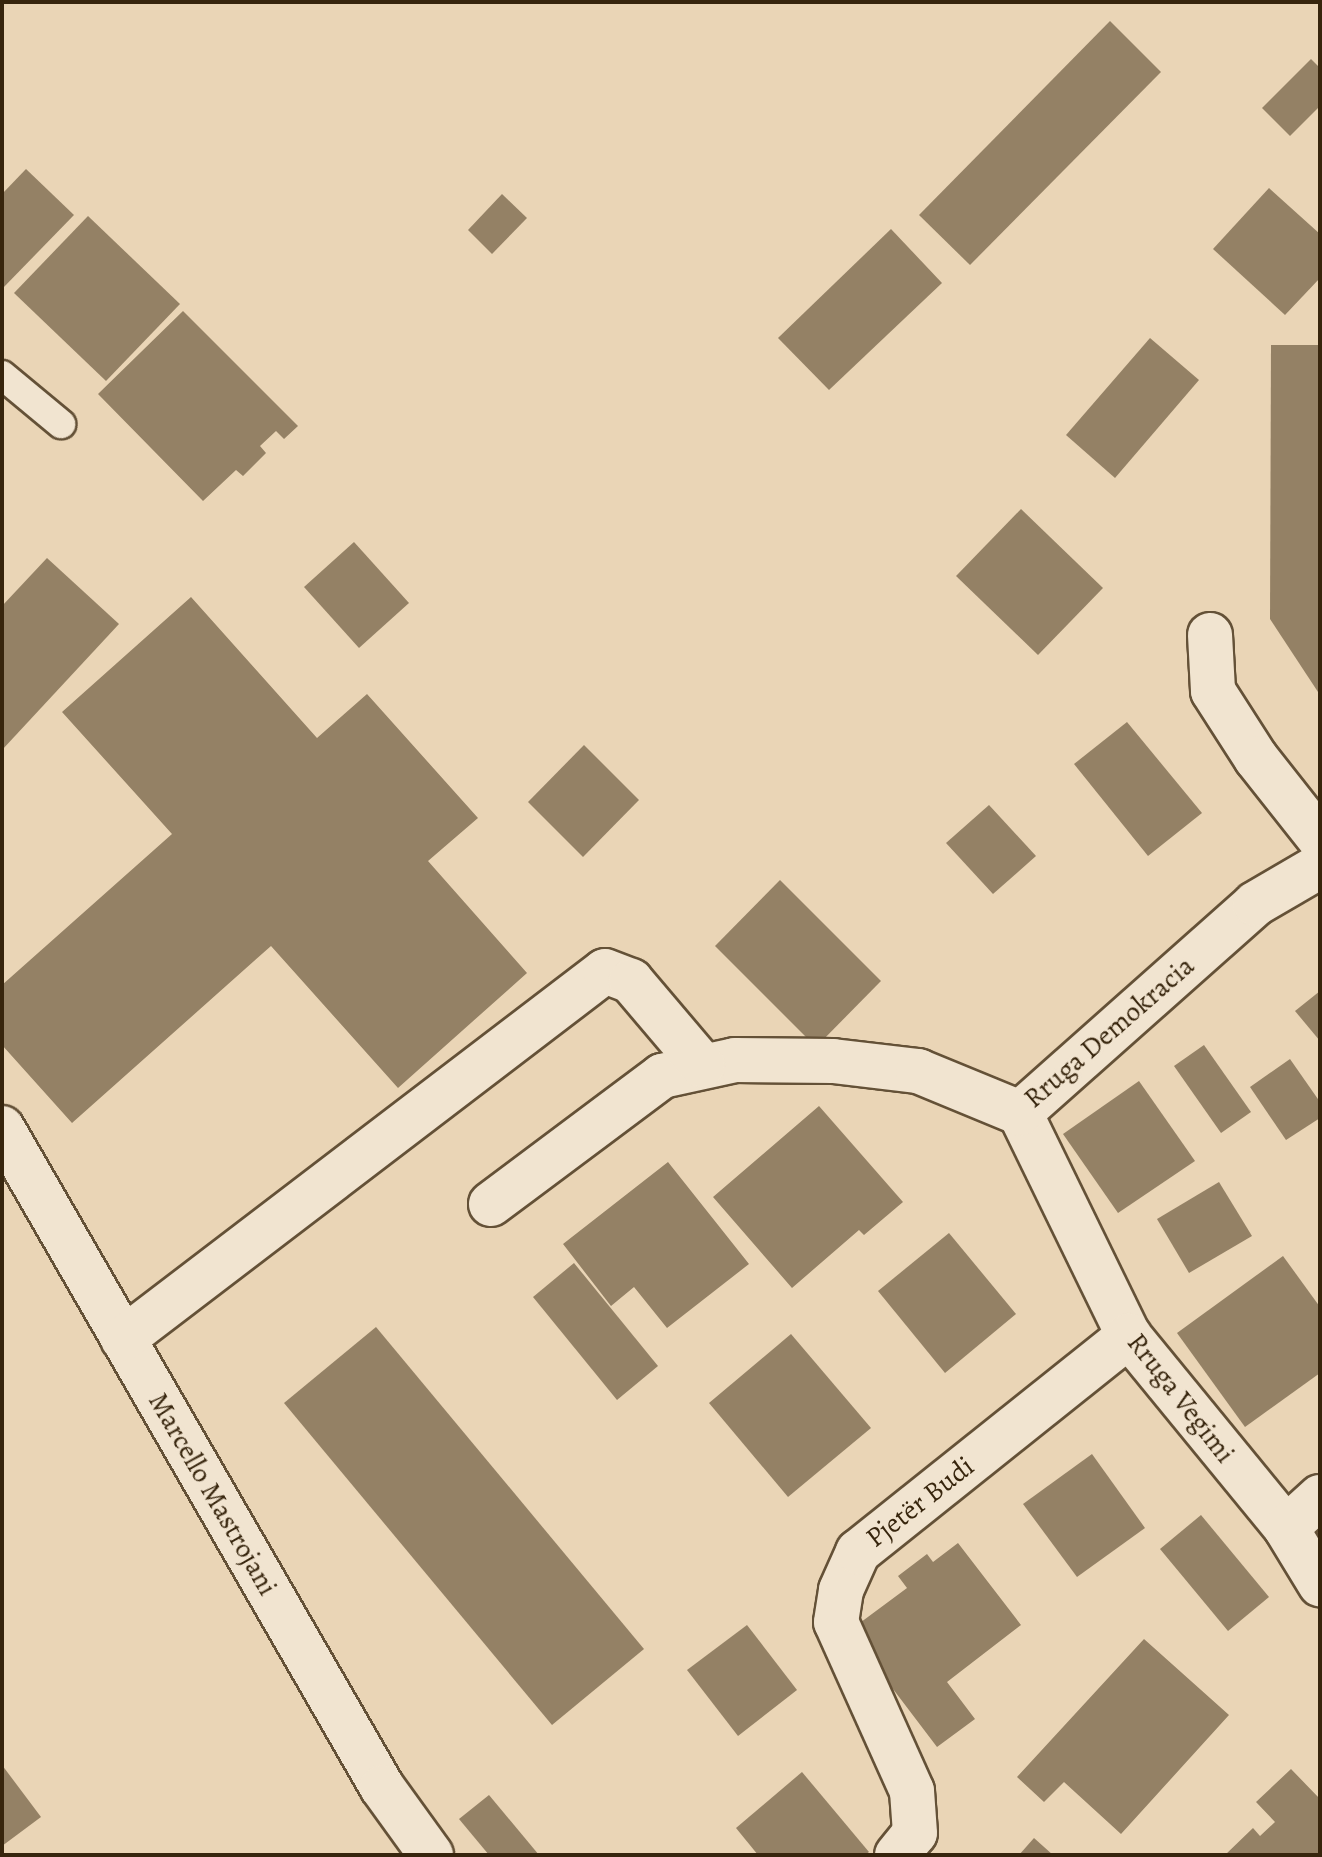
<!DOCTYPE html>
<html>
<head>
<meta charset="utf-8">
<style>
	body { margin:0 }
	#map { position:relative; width:1322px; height:1857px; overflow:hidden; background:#ead5b6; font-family:Alegreya,serif }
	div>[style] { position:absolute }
	.building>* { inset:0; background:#948165 }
	.roads { filter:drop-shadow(2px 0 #645137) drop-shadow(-2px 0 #645137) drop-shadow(0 2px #645137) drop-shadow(0 -2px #645137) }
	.service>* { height:28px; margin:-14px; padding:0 14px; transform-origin:14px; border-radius:14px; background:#f1e4d0 }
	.minor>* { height:44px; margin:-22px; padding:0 22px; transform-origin:22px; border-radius:22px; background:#f1e4d0 }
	span { translate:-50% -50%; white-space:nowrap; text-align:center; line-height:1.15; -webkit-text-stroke:6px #f1e4d0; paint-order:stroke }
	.street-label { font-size:28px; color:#37250d }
	.frame { position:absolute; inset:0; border:4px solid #37250d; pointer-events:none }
</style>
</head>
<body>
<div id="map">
	<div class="building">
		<i style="clip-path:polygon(1110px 21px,1161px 72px,970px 265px,919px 215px)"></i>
		<i style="clip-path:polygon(1311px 59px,1320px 68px,1320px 106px,1290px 136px,1262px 108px)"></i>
		<i style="clip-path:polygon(26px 169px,74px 215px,2px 289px,2px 194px)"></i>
		<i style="clip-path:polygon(1269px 188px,1320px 234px,1320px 278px,1285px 315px,1213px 249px)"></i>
		<i style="clip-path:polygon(502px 194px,527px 218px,492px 254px,468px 230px)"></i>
		<i style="clip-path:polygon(88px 216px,180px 304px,106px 381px,14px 293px)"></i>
		<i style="clip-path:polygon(891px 229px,942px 283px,829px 390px,778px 338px)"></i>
		<i style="clip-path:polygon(183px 311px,298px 426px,284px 439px,276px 431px,260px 446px,266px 453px,243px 476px,236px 470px,203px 501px,98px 394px)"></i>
		<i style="clip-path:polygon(1150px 338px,1199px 380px,1115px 478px,1066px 435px)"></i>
		<i style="clip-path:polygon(1271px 345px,1320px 345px,1320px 695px,1270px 619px)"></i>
		<i style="clip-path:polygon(1021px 509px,1103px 588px,1038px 655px,956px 576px)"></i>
		<i style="clip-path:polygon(354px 542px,409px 603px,359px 648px,304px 587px)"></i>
		<i style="clip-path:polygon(47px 558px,119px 624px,2px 750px,2px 606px)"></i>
		<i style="clip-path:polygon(191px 597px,317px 738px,367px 694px,478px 818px,428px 861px,527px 973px,398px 1088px,271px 946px,72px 1123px,2px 1045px,2px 985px,172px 834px,62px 712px)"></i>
		<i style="clip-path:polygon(1127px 722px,1202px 813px,1148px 856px,1074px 764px)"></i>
		<i style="clip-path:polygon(584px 745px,639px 800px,583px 857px,528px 802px)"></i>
		<i style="clip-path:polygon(989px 805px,1036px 856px,993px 894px,946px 843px)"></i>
		<i style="clip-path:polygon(780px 880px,881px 981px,816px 1047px,715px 946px)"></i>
		<i style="clip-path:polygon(1320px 991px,1320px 1041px,1295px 1011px)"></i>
		<i style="clip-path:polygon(1204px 1045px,1251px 1112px,1221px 1133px,1174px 1066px)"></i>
		<i style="clip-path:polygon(1290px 1059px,1320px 1102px,1320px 1118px,1286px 1140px,1250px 1087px)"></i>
		<i style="clip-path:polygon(1139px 1081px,1195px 1161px,1118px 1213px,1063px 1134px)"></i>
		<i style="clip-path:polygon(819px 1106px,903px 1202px,864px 1235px,859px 1230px,792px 1288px,713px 1197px)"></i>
		<i style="clip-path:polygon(668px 1162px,749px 1264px,667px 1328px,634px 1287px,611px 1306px,563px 1244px)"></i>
		<i style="clip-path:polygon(1219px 1182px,1252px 1236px,1189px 1273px,1157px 1219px)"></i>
		<i style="clip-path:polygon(949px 1233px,1016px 1314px,945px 1373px,878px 1291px)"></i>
		<i style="clip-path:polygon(1283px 1256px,1320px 1307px,1320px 1373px,1245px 1427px,1177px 1333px)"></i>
		<i style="clip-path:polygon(574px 1263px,658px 1366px,617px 1400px,533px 1297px)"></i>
		<i style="clip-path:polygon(376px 1327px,644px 1649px,552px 1725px,284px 1403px)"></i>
		<i style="clip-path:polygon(791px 1334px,871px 1428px,788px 1497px,709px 1403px)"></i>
		<i style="clip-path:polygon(1092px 1454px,1145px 1528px,1077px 1577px,1023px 1504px)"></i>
		<i style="clip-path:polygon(1201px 1515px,1269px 1597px,1228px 1631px,1160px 1549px)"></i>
		<i style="clip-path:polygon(958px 1543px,1021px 1625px,947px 1682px,975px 1719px,937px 1747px,849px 1631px,907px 1588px,898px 1576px,927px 1554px,933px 1562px)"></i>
		<i style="clip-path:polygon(747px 1625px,797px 1690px,738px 1736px,687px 1670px)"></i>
		<i style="clip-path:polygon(1144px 1639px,1229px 1715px,1121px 1834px,1064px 1782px,1044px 1802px,1017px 1777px)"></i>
		<i style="clip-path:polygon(2px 1765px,41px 1817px,2px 1846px)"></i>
		<i style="clip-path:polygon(1291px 1769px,1320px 1799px,1320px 1855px,1225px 1855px,1253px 1828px,1260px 1836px,1275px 1822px,1256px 1802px)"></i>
		<i style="clip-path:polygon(802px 1772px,869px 1852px,865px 1855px,758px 1855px,736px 1828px)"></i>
		<i style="clip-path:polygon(489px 1795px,539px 1855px,489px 1855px,459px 1819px)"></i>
		<i style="clip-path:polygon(1034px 1838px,1053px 1855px,1019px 1855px)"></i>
	</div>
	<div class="roads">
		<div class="service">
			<i style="left:2px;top:375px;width:77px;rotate:39.7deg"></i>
		</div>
		<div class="minor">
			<i style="left:1210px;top:635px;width:56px;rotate:86.9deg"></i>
			<i style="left:1213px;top:691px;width:80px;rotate:57.3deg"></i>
			<i style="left:1256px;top:758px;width:103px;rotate:51.7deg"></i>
			<i style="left:1020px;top:1113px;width:248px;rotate:64deg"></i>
			<i style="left:1129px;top:1336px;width:248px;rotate:50.7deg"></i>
			<i style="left:1286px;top:1528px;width:66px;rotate:58.7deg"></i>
			<i style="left:1020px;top:1113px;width:314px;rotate:-41.6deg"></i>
			<i style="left:1255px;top:904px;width:75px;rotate:-30.3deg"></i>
			<i style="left:2px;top:1128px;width:761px;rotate:60.03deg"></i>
			<i style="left:382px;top:1787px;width:84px;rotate:54.2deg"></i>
			<i style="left:491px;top:1204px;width:214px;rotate:-36.8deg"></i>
			<i style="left:662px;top:1076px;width:75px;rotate:-12.4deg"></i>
			<i style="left:735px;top:1060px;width:98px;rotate:0.6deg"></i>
			<i style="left:833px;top:1061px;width:86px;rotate:6.7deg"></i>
			<i style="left:918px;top:1071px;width:110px;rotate:22.4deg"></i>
			<i style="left:123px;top:1339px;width:606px;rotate:-37.36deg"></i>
			<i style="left:605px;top:971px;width:28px;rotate:21deg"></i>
			<i style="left:631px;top:981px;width:111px;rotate:49.7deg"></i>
			<i style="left:1286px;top:1528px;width:46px;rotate:-42.4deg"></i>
			<i style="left:897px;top:1855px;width:28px;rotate:-51deg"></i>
			<i style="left:915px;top:1833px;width:42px;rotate:-94.1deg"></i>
			<i style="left:912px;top:1791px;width:185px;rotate:-114.2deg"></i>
			<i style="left:836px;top:1622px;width:32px;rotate:-81deg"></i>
			<i style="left:841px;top:1590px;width:42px;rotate:-65.9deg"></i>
			<i style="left:858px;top:1552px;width:347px;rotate:-38.6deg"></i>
		</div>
	</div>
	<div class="street-label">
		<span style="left:1109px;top:1032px;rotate:-41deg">Rruga Demokracia</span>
		<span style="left:1181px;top:1398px;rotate:52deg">Rruga Vegimi</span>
		<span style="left:213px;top:1494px;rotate:60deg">Marcello Mastrojani</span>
		<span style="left:920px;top:1502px;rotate:-38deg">Pjetër Budi</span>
	</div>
	<div class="frame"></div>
</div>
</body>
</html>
